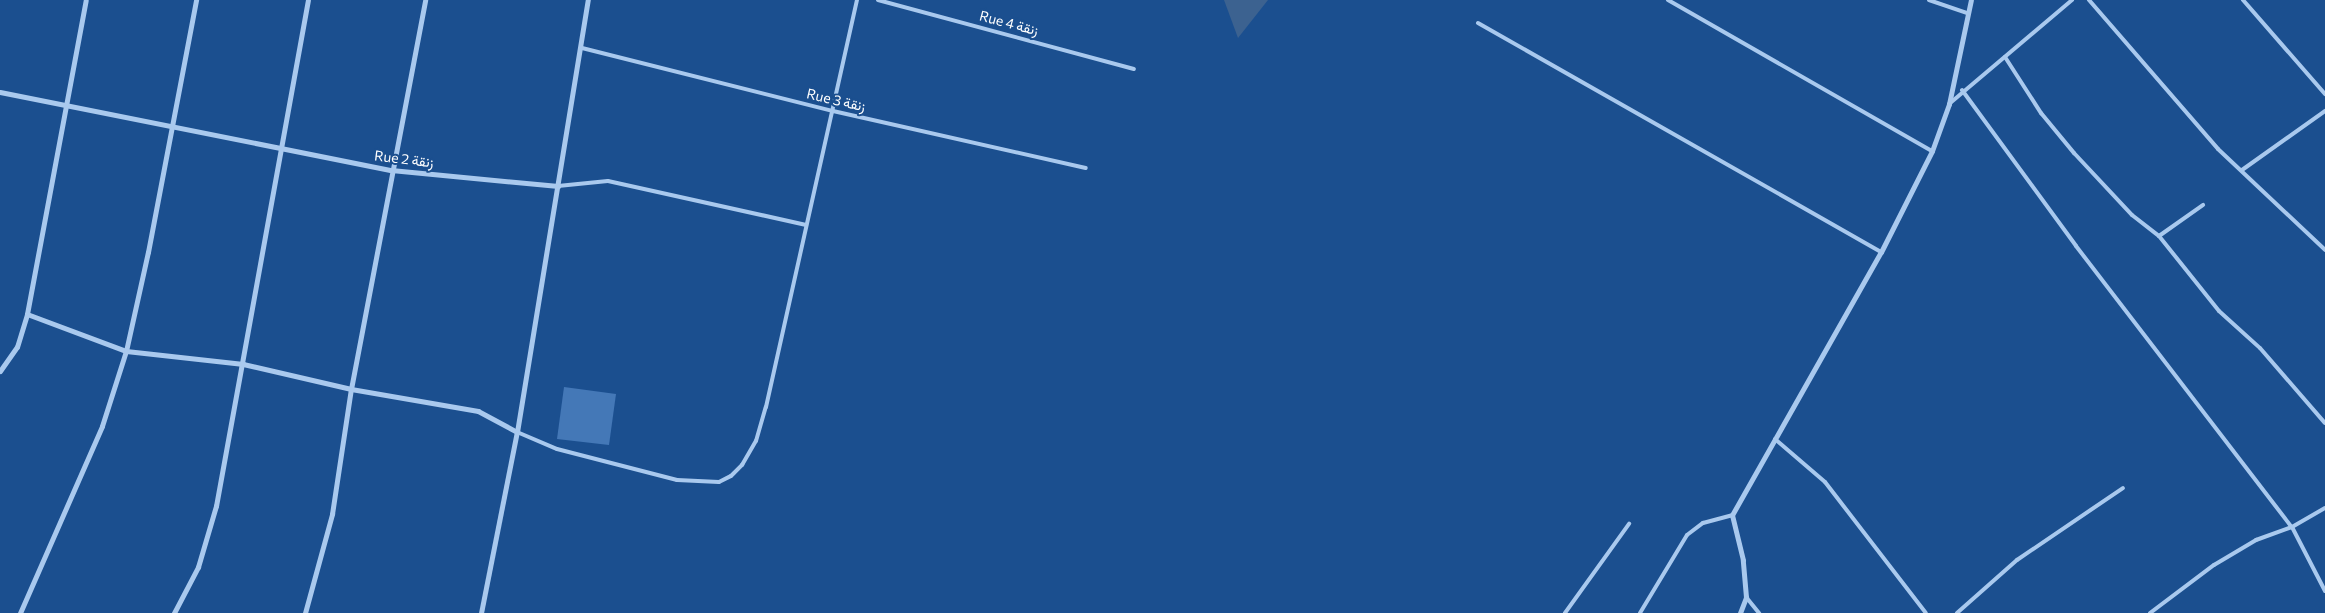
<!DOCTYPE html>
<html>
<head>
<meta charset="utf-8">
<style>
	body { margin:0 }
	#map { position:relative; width:2325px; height:613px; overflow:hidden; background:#1b4f8f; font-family:Commissioner,Vazirmatn,sans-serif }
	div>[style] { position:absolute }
	.water>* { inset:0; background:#3c6290 }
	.building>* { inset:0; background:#4478b7 }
	.lane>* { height:4px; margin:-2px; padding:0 2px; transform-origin:2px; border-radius:2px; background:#a9c9ee }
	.street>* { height:5px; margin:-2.5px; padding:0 2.5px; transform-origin:2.5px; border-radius:2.5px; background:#a9c9ee }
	span { translate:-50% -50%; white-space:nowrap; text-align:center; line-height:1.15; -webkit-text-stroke:4px #1b4f8f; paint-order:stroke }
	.street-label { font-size:14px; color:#fff }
</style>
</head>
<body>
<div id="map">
	<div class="water">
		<i style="clip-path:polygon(1224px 0,1268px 0,1238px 38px)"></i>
	</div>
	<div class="building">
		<i style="clip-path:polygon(564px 387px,616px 394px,609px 445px,557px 439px)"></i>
	</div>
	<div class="lane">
		<i style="left:878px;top:0;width:265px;rotate:15.1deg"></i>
		<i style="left:1668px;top:0;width:304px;rotate:29.8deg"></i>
		<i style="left:1929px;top:0;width:39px;rotate:19deg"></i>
		<i style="left:2089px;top:0;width:197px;rotate:49.1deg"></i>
		<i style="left:2218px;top:149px;width:147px;rotate:43.3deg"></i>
		<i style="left:2243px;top:0;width:125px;rotate:48.9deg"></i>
		<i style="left:1478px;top:23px;width:464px;rotate:29.6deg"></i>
		<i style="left:582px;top:48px;width:259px;rotate:14.1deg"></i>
		<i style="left:833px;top:111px;width:259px;rotate:12.7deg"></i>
		<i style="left:2005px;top:57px;width:67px;rotate:57.3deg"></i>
		<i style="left:2041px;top:113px;width:52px;rotate:50.5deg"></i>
		<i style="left:2074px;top:153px;width:85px;rotate:46.9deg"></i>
		<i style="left:2132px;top:215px;width:34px;rotate:38deg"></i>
		<i style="left:2159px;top:236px;width:96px;rotate:51.3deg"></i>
		<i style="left:2219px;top:311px;width:55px;rotate:42.1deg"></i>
		<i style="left:2260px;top:348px;width:99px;rotate:49.1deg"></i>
		<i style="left:1962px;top:90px;width:193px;rotate:53.8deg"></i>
		<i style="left:2076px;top:246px;width:354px;rotate:52.5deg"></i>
		<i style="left:2292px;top:527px;width:72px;rotate:62.7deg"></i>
		<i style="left:1949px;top:104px;width:161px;rotate:-40.2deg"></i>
		<i style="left:2242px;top:170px;width:102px;rotate:-35.4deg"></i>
		<i style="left:558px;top:186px;width:50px;rotate:-5.7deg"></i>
		<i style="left:608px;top:181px;width:203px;rotate:12.5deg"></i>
		<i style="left:2159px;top:236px;width:54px;rotate:-35.2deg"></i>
		<i style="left:517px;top:432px;width:43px;rotate:23deg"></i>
		<i style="left:557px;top:449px;width:124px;rotate:14.5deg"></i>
		<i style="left:677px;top:480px;width:42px;rotate:2.7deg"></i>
		<i style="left:719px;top:482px;width:13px;rotate:-27deg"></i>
		<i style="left:731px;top:476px;width:16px;rotate:-45deg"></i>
		<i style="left:742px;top:465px;width:28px;rotate:-60deg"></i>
		<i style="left:756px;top:441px;width:35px;rotate:-74deg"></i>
		<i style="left:766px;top:407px;width:417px;rotate:-77.4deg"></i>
		<i style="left:1775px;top:439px;width:66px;rotate:40.7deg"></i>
		<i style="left:1825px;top:482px;width:165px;rotate:52.4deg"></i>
		<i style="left:1746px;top:597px;width:21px;rotate:51deg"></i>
		<i style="left:1565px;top:613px;width:110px;rotate:-54.3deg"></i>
		<i style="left:1640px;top:613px;width:91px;rotate:-58.9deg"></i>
		<i style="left:1687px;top:535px;width:20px;rotate:-37deg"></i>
		<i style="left:1703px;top:523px;width:30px;rotate:-15deg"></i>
		<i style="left:1957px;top:613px;width:80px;rotate:-41.5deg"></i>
		<i style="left:2017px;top:560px;width:128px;rotate:-34.2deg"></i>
		<i style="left:2150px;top:613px;width:80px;rotate:-36.9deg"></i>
		<i style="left:2214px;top:565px;width:49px;rotate:-30.8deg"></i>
		<i style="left:2256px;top:540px;width:38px;rotate:-20deg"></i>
		<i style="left:2292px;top:527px;width:38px;rotate:-30deg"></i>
	</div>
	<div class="street">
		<i style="left:0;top:92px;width:399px;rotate:11.3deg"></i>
		<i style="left:391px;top:170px;width:168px;rotate:5.5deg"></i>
		<i style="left:27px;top:314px;width:106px;rotate:20.5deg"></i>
		<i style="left:126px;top:351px;width:118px;rotate:6.3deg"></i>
		<i style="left:243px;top:364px;width:111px;rotate:13deg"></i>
		<i style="left:351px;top:389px;width:129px;rotate:9.8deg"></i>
		<i style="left:478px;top:411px;width:44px;rotate:28.3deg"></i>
		<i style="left:0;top:371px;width:29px;rotate:-55deg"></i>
		<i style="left:17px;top:347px;width:34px;rotate:-73deg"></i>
		<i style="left:27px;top:314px;width:319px;rotate:-79.4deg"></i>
		<i style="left:20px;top:613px;width:204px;rotate:-66.3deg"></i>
		<i style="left:102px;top:426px;width:79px;rotate:-72.3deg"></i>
		<i style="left:126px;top:351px;width:101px;rotate:-77.5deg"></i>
		<i style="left:148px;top:252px;width:257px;rotate:-79.2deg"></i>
		<i style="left:174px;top:613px;width:52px;rotate:-62.4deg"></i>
		<i style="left:198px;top:567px;width:64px;rotate:-73.6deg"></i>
		<i style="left:216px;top:506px;width:514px;rotate:-79.7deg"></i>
		<i style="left:305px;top:613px;width:103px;rotate:-74.7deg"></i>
		<i style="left:332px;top:514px;width:126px;rotate:-81.4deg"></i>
		<i style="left:351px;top:389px;width:396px;rotate:-79.2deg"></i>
		<i style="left:481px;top:613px;width:185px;rotate:-78.8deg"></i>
		<i style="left:517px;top:432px;width:438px;rotate:-80.7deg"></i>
		<i style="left:1740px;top:613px;width:17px;rotate:-69deg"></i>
		<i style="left:1746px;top:597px;width:37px;rotate:-95deg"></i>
		<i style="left:1743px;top:560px;width:46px;rotate:-103.7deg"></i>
		<i style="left:1732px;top:515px;width:302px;rotate:-60.5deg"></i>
		<i style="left:1881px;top:252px;width:113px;rotate:-63.2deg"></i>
		<i style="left:1932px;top:151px;width:50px;rotate:-70.1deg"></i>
		<i style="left:1949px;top:104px;width:106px;rotate:-78.1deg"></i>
	</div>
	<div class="street-label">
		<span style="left:1009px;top:23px;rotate:15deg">Rue 4 زنقة</span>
		<span style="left:836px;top:100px;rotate:13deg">Rue 3 زنقة</span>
		<span style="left:404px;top:159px;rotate:7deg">Rue 2 زنقة</span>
	</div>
</div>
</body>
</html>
